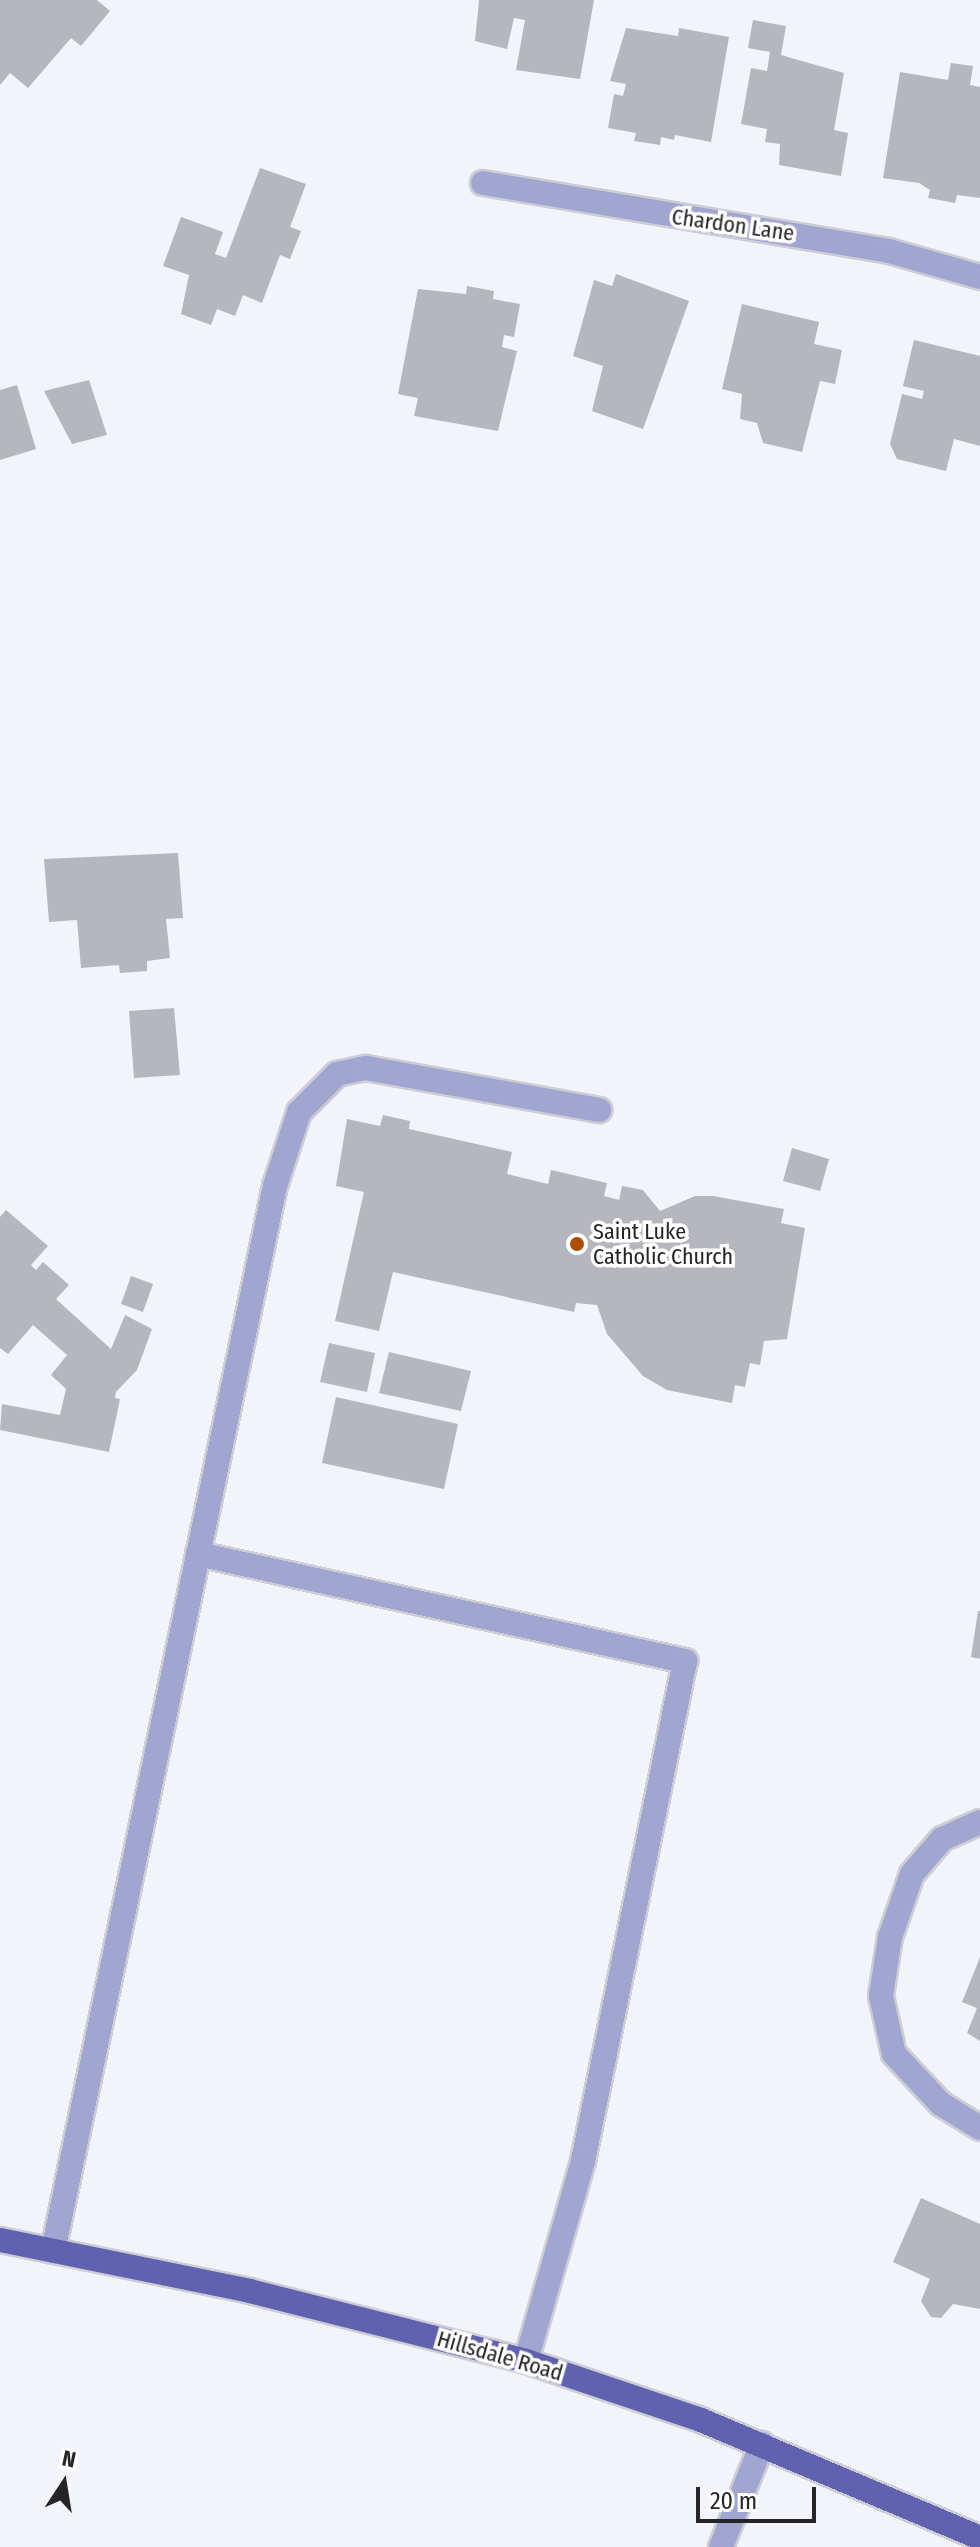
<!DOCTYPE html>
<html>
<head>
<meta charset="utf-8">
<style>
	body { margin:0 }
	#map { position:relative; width:980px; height:2547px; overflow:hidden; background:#f2f3fb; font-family:"Fira Sans Condensed",sans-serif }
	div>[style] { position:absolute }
	.building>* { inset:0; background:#b6b7be }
	.roads { filter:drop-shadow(2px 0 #cdced5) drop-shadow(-2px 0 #cdced5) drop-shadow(0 2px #cdced5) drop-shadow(0 -2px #cdced5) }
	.minor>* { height:24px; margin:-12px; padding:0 12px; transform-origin:12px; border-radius:12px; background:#a1a6d1 }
	.major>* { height:24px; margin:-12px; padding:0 12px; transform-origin:12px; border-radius:12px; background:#6062af }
	.dots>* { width:22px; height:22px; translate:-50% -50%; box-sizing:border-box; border:4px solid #fff; border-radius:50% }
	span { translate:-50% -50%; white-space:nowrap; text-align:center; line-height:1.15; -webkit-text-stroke:7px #fff; paint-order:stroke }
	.street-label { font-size:22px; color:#252528 }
	.poi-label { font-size:22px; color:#252528 }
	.left { translate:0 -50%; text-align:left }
	.north { position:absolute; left:24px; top:2443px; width:80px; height:80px; -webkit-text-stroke:6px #fff; paint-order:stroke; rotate:12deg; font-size:22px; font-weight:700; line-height:32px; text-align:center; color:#252528 }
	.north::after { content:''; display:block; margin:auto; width:28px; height:36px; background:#252528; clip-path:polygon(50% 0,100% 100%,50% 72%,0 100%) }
	.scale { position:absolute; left:696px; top:2487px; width:120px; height:36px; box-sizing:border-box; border:4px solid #252528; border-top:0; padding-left:10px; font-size:24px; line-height:28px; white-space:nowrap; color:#252528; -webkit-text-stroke:6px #fff; paint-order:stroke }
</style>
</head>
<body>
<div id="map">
	<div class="building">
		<i style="clip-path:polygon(0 0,97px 0,110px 11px,81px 46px,71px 38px,28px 88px,10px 73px,0 85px)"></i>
		<i style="clip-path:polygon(479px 0,594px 0,580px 79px,516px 70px,525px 20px,514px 18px,507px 49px,475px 41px)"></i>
		<i style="clip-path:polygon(753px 20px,786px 26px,781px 55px,844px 73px,834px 130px,848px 133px,841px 176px,779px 165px,780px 144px,765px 142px,767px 129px,741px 124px,751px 68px,767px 71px,770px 52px,748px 48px)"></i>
		<i style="clip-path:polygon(626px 28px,678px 36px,679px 28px,729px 37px,711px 142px,675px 135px,674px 140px,661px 137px,660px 145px,634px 141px,636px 133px,608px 128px,614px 94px,623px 96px,626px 84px,610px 81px)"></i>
		<i style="clip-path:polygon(951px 63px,973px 66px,970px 85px,980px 87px,980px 198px,957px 195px,955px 203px,928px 198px,930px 190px,919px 183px,883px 178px,900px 72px,948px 80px)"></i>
		<i style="clip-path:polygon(260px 168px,306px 184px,290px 227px,301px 231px,290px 259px,280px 255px,262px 303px,243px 295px,235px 316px,217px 309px,211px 325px,181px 314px,189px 275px,163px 266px,181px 217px,223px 232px,215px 254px,226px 258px)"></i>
		<i style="clip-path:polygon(616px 274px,689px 301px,643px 429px,592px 411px,603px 366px,573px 356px,594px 280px,612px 286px)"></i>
		<i style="clip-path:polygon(467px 286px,494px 291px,493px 299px,520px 304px,514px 337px,504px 335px,502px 347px,517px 351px,498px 431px,414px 416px,418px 398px,398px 394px,418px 289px,466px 294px)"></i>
		<i style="clip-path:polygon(742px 304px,819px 322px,814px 344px,842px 350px,835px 384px,820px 381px,802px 452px,763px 443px,757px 423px,740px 419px,742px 394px,722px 389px)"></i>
		<i style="clip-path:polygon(914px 340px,980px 356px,980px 446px,954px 439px,946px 471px,897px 459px,890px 444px,902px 394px,922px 399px,924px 391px,903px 386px)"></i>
		<i style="clip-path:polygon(89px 380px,107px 435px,72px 444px,44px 391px)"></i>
		<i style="clip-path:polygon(17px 385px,36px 449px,0 460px,0 390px)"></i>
		<i style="clip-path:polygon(178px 853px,183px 918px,166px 919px,170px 958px,147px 961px,147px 971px,120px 973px,119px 965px,81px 968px,77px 920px,49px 922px,44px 859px)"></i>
		<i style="clip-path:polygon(174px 1008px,180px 1075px,134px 1078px,129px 1011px)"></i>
		<i style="clip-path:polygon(383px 1115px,410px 1121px,409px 1129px,512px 1152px,507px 1174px,548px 1184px,551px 1170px,607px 1183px,604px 1196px,619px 1200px,622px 1186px,643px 1190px,660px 1211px,695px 1196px,713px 1196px,784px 1209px,781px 1223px,805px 1228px,787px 1339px,764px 1341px,760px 1365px,750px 1363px,745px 1387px,735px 1385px,732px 1403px,667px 1390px,643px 1376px,607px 1334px,597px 1305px,576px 1303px,574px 1312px,393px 1272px,379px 1331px,335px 1321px,364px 1192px,336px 1186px,347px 1119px,380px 1126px)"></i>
		<i style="clip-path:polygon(792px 1148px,829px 1159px,820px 1191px,783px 1181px)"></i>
		<i style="clip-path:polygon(6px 1210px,48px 1246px,31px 1265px,36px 1270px,43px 1262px,69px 1285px,56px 1299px,111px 1349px,125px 1315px,152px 1329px,137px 1370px,116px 1392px,115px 1398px,120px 1399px,109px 1452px,0 1430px,2px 1404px,60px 1415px,66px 1389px,51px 1375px,67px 1355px,33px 1325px,8px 1354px,0 1348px,0 1217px)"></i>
		<i style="clip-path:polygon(131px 1276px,153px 1284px,143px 1312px,121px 1304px)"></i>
		<i style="clip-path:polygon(329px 1343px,375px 1353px,367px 1392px,320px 1382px)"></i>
		<i style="clip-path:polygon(389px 1352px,471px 1371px,461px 1411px,379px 1393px)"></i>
		<i style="clip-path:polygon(336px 1397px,458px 1424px,444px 1489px,322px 1463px)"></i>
		<i style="clip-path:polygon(978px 1611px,980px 1611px,980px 1659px,971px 1657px)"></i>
		<i style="clip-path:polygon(980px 1957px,980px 2041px,967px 2033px,977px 2008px,962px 2002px)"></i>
		<i style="clip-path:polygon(921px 2198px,980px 2224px,980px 2309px,953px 2304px,941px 2318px,931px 2317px,921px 2301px,930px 2279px,893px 2262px)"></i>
	</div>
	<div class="roads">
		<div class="minor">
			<i style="left:483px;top:183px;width:412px;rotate:9.5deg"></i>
			<i style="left:889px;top:251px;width:95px;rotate:15.9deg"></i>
			<i style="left:198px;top:1554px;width:499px;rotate:12.4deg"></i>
			<i style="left:685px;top:1661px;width:510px;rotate:101.53deg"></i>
			<i style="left:583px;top:2161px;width:208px;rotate:105.9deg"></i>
			<i style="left:980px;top:1822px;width:42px;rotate:155.9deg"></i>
			<i style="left:942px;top:1839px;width:46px;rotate:130.6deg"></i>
			<i style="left:912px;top:1874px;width:67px;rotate:109.2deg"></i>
			<i style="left:890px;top:1937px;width:60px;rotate:98.7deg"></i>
			<i style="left:881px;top:1996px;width:59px;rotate:77.4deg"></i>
			<i style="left:894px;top:2054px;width:69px;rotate:46.8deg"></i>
			<i style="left:941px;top:2104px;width:46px;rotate:31.6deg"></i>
			<i style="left:53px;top:2251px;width:1088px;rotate:-78.23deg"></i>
			<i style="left:275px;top:1186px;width:78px;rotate:-72deg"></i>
			<i style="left:299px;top:1112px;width:54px;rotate:-45deg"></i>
			<i style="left:337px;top:1074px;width:30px;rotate:-12deg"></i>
			<i style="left:366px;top:1068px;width:237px;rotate:10.2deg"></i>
			<i style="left:721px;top:2547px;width:111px;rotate:-68.3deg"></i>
		</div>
		<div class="major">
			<i style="left:0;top:2240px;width:255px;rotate:11.5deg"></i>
			<i style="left:250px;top:2291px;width:285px;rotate:14.2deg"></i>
			<i style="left:526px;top:2361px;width:185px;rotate:18.6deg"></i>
			<i style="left:701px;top:2420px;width:303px;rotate:22.9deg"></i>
		</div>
	</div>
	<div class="dots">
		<i style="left:577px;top:1244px;background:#ae4e04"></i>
	</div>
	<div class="street-label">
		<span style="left:733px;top:225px;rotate:8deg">Chardon Lane</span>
		<span style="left:500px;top:2356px;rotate:16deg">Hillsdale Road</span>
	</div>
	<div class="poi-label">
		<span class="left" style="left:593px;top:1244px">Saint Luke<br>Catholic Church</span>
	</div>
	<div class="north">N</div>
	<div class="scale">20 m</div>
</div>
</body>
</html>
